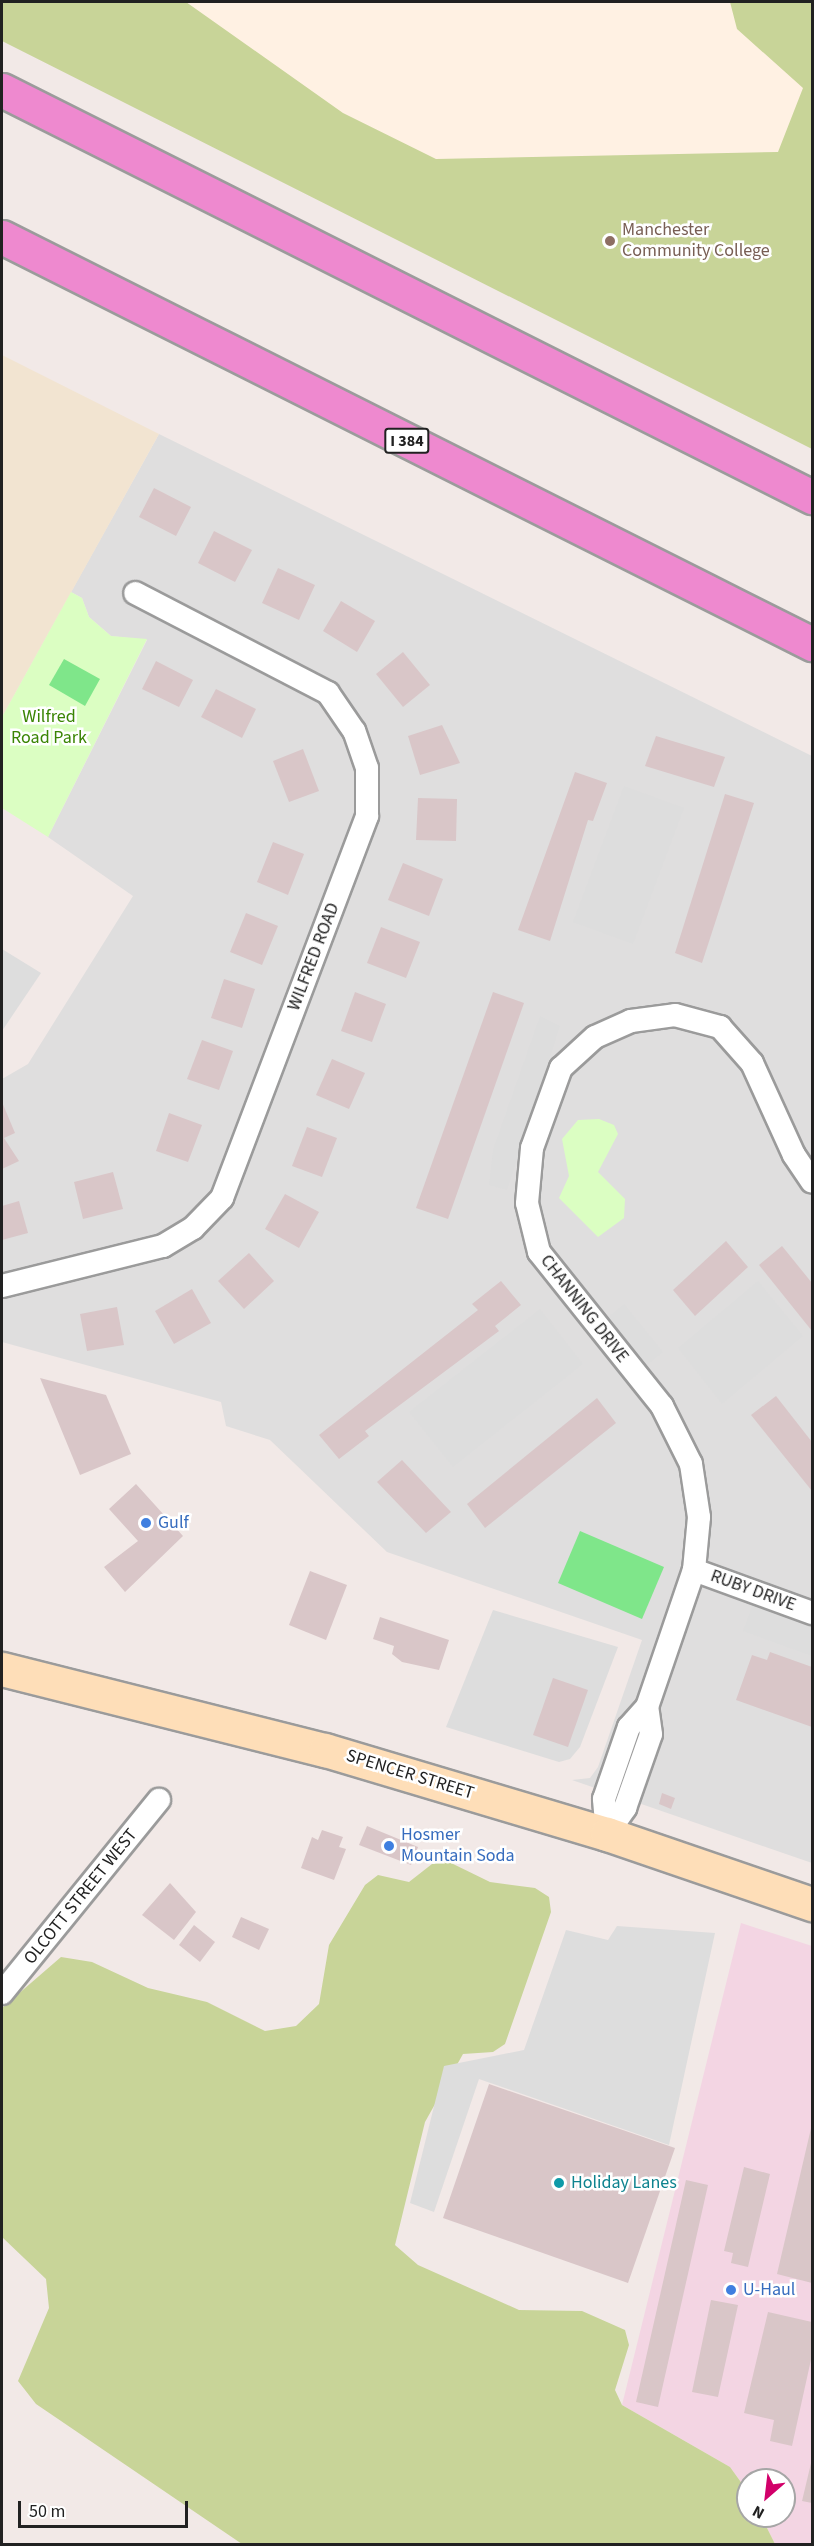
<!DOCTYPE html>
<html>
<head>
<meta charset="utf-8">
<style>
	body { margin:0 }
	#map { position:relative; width:814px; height:2546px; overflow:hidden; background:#f2e9e7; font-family:"Source Sans 3",sans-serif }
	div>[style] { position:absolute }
	.residential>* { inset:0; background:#dfdede }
	.commercial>* { inset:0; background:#f3d5e3 }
	.education>* { inset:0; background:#fff1e3 }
	.farmland>* { inset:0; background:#f2e4d1 }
	.forest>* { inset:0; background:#c8d498 }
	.park>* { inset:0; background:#dbfec2 }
	.pitch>* { inset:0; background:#7fe68a }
	.parking>* { inset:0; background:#ddd }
	.building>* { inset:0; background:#d9c6c8 }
	.roads { filter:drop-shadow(2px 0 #9b9b9b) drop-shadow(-2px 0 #9b9b9b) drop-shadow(0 2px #9b9b9b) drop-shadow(0 -2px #9b9b9b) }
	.street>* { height:22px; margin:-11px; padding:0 11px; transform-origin:11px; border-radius:11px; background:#fff }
	.secondary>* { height:33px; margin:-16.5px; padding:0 16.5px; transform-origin:16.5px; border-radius:16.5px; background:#fedeb8 }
	.highway>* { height:33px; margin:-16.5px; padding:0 16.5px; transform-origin:16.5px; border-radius:16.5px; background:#ee89cf }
	.dots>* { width:16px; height:16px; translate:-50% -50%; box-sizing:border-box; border:3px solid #fff; border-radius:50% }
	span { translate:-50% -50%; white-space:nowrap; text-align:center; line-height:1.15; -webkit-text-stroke:5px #fff; paint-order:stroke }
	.shield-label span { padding:2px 4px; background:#fff; border:2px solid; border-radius:4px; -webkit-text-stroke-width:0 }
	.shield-label { font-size:16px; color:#212121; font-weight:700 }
	.education-label { font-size:18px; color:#785e54 }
	.left { translate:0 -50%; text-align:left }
	.park-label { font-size:18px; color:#3a8504 }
	.street-label { font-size:18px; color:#212121 }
	.shop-label { font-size:18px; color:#366cbe }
	.culture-label { font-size:18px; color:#0d838f }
	.frame { position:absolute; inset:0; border:3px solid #212121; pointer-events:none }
	.north { position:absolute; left:736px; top:2468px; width:60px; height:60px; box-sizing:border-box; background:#fff; border:2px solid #a6a6a6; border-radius:50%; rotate:208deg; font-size:16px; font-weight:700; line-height:24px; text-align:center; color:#212121 }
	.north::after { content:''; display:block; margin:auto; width:21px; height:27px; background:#d2006a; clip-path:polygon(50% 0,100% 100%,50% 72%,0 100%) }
	.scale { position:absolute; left:18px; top:2501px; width:170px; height:27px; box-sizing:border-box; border:3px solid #212121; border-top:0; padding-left:8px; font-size:18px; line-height:21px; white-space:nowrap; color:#212121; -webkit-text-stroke:4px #fff; paint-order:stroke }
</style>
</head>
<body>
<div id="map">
	<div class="residential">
		<i style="clip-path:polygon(159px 434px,812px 756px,812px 1863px,572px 1780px,590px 1778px,598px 1767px,642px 1640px,387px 1552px,270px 1440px,226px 1426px,221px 1402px,2px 1342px,2px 1079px,28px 1064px,133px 896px,48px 837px,147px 640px,111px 636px,89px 617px,82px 598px,71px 592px)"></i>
	</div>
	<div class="commercial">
		<i style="clip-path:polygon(741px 1923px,812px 1946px,812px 2544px,775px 2544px,761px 2516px,784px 2516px,784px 2480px,748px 2480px,748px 2492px,730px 2467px,622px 2405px)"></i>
	</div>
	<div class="education">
		<i style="clip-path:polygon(2px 2px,812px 2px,812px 445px)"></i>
	</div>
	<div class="farmland">
		<i style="clip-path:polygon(2px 355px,159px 434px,2px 717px)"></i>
	</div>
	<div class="forest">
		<i style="clip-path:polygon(2px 2px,186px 2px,343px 113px,436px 159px,778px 152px,803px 88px,737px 29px,730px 2px,812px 2px,812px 449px,2px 41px)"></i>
		<i style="clip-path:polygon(447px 1861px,490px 1882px,535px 1888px,549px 1897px,551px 1912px,505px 2044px,493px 2052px,463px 2054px,425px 2122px,395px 2245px,418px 2265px,519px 2310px,582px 2311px,625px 2330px,629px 2345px,615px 2390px,622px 2405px,730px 2467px,748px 2492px,748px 2516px,761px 2516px,775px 2544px,242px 2544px,36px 2404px,18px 2381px,49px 2308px,46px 2279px,2px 2237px,2px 2008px,61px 1957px,92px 1962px,148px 1988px,207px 2002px,265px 2031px,296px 2026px,319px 2004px,329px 1945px,365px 1885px,378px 1875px,409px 1882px,432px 1864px)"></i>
	</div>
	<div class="park">
		<i style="clip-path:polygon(71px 592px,82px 598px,89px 617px,111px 636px,147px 639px,48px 837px,2px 808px,2px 717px)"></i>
		<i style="clip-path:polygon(599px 1119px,614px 1125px,618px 1134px,598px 1172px,625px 1199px,624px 1218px,598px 1237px,559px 1198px,569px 1176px,562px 1139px,578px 1120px)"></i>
	</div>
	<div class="pitch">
		<i style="clip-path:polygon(64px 659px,100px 679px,85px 706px,49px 685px)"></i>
		<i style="clip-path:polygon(580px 1531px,664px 1567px,642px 1619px,558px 1583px)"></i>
	</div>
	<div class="parking">
		<i style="clip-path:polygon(624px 786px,684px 808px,633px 944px,573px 922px)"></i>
		<i style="clip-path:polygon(2px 949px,41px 973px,2px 1031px)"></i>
		<i style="clip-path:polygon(540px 1016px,560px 1026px,507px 1190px,489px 1185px,493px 1150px)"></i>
		<i style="clip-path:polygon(758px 1281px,803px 1336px,722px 1404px,678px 1348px)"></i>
		<i style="clip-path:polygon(624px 1304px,663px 1352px,646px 1366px,607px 1318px)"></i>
		<i style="clip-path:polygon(540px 1309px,583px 1364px,453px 1467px,409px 1412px)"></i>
		<i style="clip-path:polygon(753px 1604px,812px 1627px,812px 1656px,743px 1631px)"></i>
		<i style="clip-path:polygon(493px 1610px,618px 1647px,580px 1747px,570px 1759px,559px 1762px,446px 1727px)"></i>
		<i style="clip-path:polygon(617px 1926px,715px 1933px,669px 2145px,479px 2079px,434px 2212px,410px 2203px,444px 2066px,524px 2050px,566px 1930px,608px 1940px)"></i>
	</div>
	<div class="building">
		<i style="clip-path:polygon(154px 488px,191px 507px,176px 536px,139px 517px)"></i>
		<i style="clip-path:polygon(214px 531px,252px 550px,235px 582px,198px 563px)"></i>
		<i style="clip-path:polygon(278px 568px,315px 585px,299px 620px,262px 603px)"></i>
		<i style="clip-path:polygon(341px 601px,375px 621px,357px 652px,323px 631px)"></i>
		<i style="clip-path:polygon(403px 652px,430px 685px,403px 707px,376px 674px)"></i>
		<i style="clip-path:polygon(156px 661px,193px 680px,179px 707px,142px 689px)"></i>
		<i style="clip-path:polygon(216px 689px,256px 709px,242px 738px,201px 717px)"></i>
		<i style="clip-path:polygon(442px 725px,460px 763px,420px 775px,408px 736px)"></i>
		<i style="clip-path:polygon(656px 736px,725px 757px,714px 787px,645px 766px)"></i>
		<i style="clip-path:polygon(303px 749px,319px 791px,289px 802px,273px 761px)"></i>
		<i style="clip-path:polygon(575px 772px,607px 783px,593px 821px,588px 820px,550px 941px,518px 930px)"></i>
		<i style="clip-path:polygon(725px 794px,754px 803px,702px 963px,675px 953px)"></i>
		<i style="clip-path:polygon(418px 798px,457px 799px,456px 841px,416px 840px)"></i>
		<i style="clip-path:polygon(273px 842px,304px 854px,288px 895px,257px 882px)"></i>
		<i style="clip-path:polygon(403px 863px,443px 879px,429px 916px,388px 900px)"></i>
		<i style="clip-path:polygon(246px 913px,278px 926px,262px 965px,230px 952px)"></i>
		<i style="clip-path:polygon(381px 927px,420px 942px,406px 978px,367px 963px)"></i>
		<i style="clip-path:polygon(224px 979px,255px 989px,242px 1028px,211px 1018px)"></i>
		<i style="clip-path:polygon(355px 992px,386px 1004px,372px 1042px,341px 1031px)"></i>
		<i style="clip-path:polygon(493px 992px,524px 1003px,448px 1219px,416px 1208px)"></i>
		<i style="clip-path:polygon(202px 1040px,233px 1051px,219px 1090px,187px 1079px)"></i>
		<i style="clip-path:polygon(332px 1059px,365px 1073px,349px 1109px,316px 1095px)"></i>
		<i style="clip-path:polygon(2px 1102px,15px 1133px,4px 1138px,19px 1161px,2px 1169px)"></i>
		<i style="clip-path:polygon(169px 1113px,202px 1125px,188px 1162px,156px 1151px)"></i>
		<i style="clip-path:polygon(307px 1127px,337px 1138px,322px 1177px,292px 1166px)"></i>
		<i style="clip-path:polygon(113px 1172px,123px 1209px,83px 1219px,74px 1182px)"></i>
		<i style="clip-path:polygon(285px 1194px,319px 1212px,299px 1248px,265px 1229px)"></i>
		<i style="clip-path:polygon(19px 1201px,28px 1233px,2px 1240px,2px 1206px)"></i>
		<i style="clip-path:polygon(726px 1241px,748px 1267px,695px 1316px,673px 1290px)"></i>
		<i style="clip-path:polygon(782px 1246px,812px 1283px,812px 1331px,759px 1265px)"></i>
		<i style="clip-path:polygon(249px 1253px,274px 1281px,244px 1309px,218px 1281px)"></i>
		<i style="clip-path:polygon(501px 1281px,521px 1305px,495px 1326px,499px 1331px,365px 1431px,369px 1436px,339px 1459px,319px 1435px,478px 1310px,472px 1304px)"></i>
		<i style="clip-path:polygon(192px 1289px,211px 1323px,174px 1344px,155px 1311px)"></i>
		<i style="clip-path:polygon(117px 1307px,124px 1345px,87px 1351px,80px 1314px)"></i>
		<i style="clip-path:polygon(40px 1378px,106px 1395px,131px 1454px,80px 1475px)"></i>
		<i style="clip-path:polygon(776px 1396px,812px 1442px,812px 1491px,751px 1415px)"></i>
		<i style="clip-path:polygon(597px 1398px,616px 1423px,485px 1528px,467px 1504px)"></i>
		<i style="clip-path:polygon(402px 1460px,451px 1512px,426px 1533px,377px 1482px)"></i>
		<i style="clip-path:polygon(136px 1484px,183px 1536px,125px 1592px,104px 1567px,138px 1541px,109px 1509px)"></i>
		<i style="clip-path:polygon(310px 1571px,347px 1585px,326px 1640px,289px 1625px)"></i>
		<i style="clip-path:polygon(380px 1617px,449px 1640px,439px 1670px,402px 1662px,392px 1654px,394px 1646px,373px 1639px)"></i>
		<i style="clip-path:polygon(770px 1652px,812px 1667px,812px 1727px,736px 1700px,752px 1655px,767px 1660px)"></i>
		<i style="clip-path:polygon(553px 1678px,588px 1690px,568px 1747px,533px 1735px)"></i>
		<i style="clip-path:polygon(662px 1793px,675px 1798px,671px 1809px,659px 1804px)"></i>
		<i style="clip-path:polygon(367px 1826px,418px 1847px,411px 1865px,359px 1845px)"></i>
		<i style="clip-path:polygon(322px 1830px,343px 1837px,339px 1847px,346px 1849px,334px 1880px,301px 1868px,312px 1837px,318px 1840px)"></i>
		<i style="clip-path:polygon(170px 1883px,196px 1912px,174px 1940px,142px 1915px)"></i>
		<i style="clip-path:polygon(241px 1917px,269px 1929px,259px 1950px,232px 1937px)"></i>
		<i style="clip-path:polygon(194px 1925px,215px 1942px,200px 1962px,179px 1945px)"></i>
		<i style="clip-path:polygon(489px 2084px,675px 2148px,628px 2283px,443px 2218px)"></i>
		<i style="clip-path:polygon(812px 2124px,812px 2283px,777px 2274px)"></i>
		<i style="clip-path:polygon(744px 2167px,770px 2174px,748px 2267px,731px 2263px,733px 2253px,724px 2251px)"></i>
		<i style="clip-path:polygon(686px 2180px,708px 2185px,658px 2407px,636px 2402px)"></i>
		<i style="clip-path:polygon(711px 2300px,738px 2305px,718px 2397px,692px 2392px)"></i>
		<i style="clip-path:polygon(768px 2312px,812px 2322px,812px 2355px,792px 2446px,770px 2441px,774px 2420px,744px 2413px)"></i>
		<i style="clip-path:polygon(812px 2459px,812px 2503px,802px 2501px)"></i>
	</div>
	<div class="roads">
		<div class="street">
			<i style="left:2px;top:1286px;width:166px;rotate:-14deg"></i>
			<i style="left:163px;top:1246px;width:35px;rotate:-31deg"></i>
			<i style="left:193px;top:1228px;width:42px;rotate:-46deg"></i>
			<i style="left:222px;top:1198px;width:409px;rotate:-69.2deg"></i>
			<i style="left:367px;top:816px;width:48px;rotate:-90deg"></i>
			<i style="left:367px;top:768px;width:39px;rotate:-109deg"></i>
			<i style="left:354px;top:731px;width:46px;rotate:-124.4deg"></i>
			<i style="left:328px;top:693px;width:217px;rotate:-152.6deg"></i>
			<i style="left:694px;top:1570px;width:126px;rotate:20deg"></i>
			<i style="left:607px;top:1834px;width:32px;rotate:-55deg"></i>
			<i style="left:625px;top:1808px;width:78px;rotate:-70.6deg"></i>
			<i style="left:651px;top:1734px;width:27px;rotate:-98deg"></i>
			<i style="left:647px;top:1707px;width:145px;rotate:-71.1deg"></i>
			<i style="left:694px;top:1570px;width:53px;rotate:-84.6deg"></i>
			<i style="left:699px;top:1517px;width:54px;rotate:-98.6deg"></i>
			<i style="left:691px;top:1464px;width:65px;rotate:-116.6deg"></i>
			<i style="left:662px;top:1406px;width:197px;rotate:-128.6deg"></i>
			<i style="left:539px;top:1252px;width:50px;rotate:-103.8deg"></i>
			<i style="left:527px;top:1203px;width:55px;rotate:-84.8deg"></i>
			<i style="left:532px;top:1148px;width:85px;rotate:-70.1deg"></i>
			<i style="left:561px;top:1068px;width:46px;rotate:-42.4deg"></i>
			<i style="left:595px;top:1037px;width:39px;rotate:-24deg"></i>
			<i style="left:631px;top:1021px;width:44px;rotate:-7.8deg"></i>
			<i style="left:675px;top:1015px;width:47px;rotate:14.9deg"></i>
			<i style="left:720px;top:1027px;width:48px;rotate:48.4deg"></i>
			<i style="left:752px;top:1063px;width:101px;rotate:65.5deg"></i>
			<i style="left:794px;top:1155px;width:32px;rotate:56deg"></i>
			<i style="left:607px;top:1834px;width:35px;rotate:-95deg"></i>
			<i style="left:604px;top:1799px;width:76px;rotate:-70.9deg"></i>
			<i style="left:629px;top:1727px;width:27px;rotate:-48deg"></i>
			<i style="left:2px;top:1993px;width:249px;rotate:-50.9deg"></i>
		</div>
		<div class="secondary">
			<i style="left:2px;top:1669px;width:333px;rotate:14.1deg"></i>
			<i style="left:325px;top:1750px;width:294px;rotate:16.6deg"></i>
			<i style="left:607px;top:1834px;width:217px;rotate:18.9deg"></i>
		</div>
		<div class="highway">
			<i style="left:2px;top:90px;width:907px;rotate:26.68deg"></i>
			<i style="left:2px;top:237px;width:907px;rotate:26.68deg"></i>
		</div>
	</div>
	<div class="dots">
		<i style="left:610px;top:241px;background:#8d6e63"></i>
		<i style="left:146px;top:1523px;background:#3f7fe0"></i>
		<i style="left:389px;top:1846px;background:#3f7fe0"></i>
		<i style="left:559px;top:2183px;background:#0f9aa8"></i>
		<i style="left:731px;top:2290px;background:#3f7fe0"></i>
	</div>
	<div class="shield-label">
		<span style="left:407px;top:441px">I 384</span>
	</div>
	<div class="education-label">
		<span class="left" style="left:622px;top:241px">Manchester<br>Community College</span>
	</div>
	<div class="park-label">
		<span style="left:49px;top:728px">Wilfred<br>Road Park</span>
	</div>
	<div class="street-label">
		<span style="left:314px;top:957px;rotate:-69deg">WILFRED ROAD</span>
		<span style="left:584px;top:1309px;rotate:52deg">CHANNING DRIVE</span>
		<span style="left:753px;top:1591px;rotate:20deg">RUBY DRIVE</span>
		<span style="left:410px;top:1775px;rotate:17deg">SPENCER STREET</span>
		<span style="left:81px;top:1897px;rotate:-51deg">OLCOTT STREET WEST</span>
	</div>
	<div class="shop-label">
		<span class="left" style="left:158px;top:1523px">Gulf</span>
		<span class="left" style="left:401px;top:1846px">Hosmer<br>Mountain Soda</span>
		<span class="left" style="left:743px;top:2290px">U-Haul</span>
	</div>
	<div class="culture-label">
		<span class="left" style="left:571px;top:2183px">Holiday Lanes</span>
	</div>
	<div class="frame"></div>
	<div class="north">N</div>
	<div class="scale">50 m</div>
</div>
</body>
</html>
